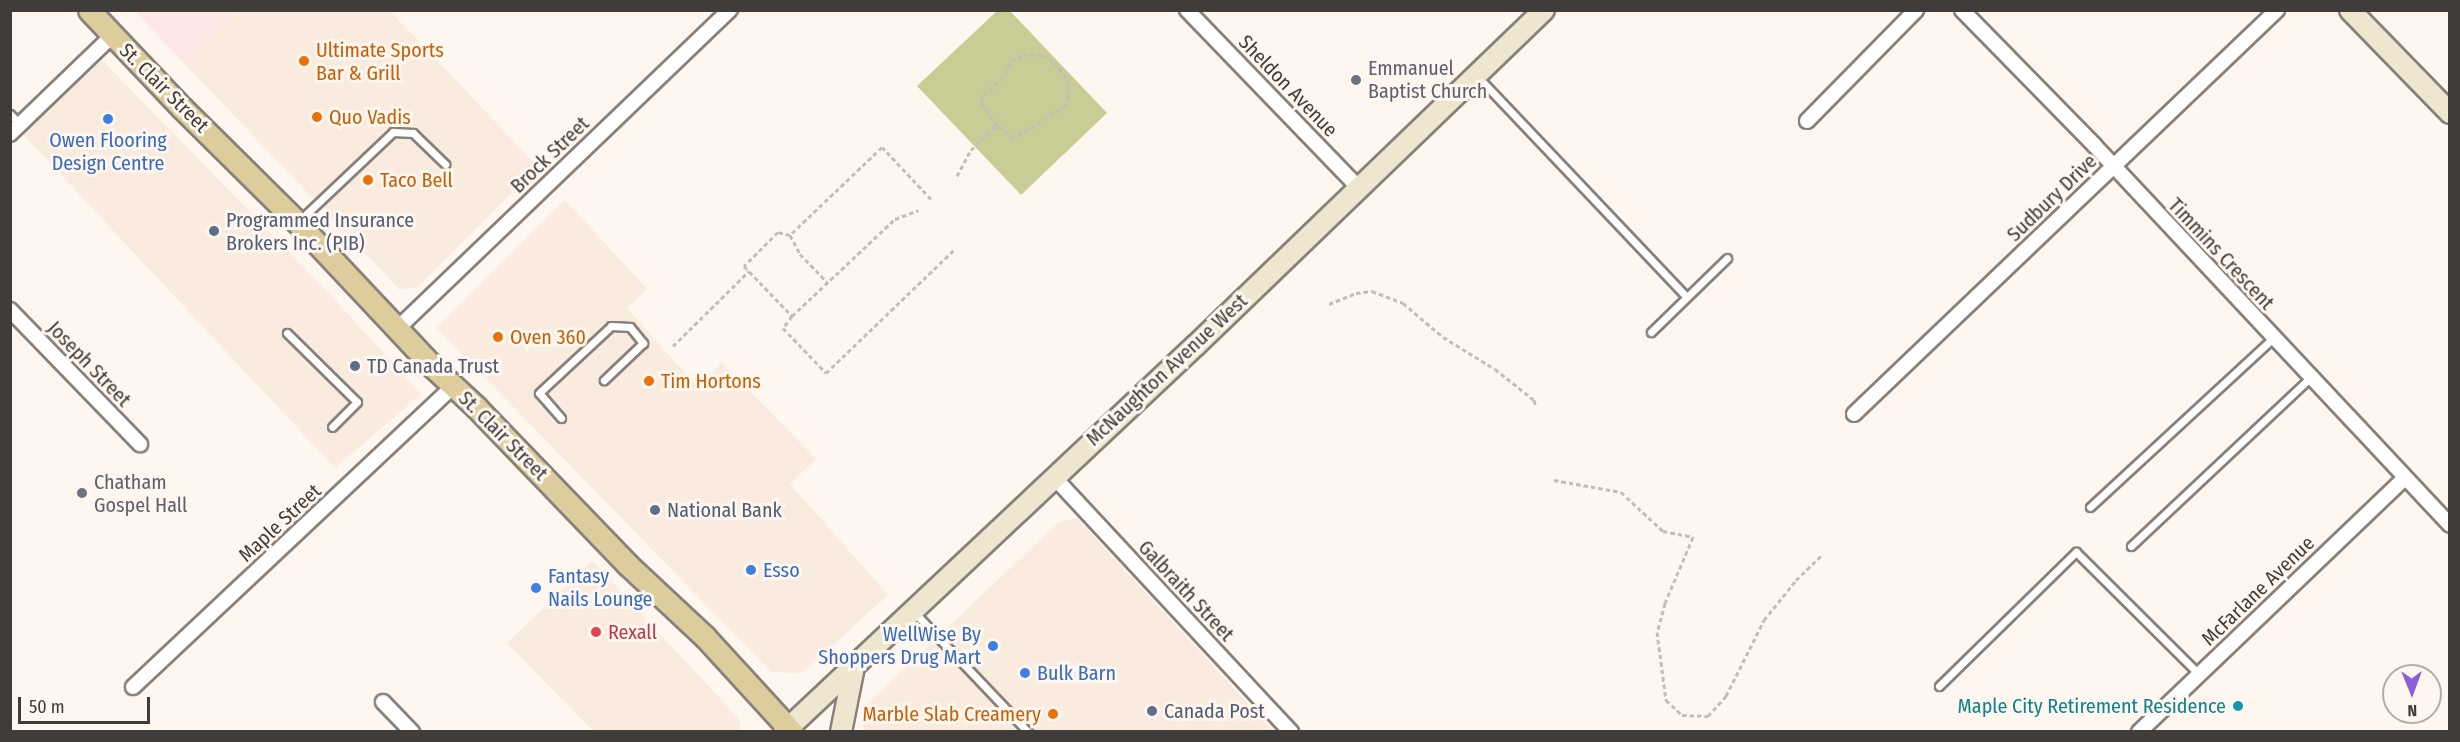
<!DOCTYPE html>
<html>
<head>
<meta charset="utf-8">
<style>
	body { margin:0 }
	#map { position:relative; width:2460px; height:742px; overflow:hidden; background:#fef6ef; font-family:"Fira Sans Condensed",sans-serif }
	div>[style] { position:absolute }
	.built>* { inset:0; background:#f9ebde }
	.industrial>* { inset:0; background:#fee8e7 }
	.green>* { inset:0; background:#c7cd94 }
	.path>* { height:3px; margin-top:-1.5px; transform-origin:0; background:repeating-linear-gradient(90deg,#c4bdb8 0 4.5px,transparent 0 7.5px) }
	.roads { filter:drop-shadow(2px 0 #87817a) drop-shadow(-2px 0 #87817a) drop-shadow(0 2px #87817a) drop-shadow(0 -2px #87817a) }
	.lane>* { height:7px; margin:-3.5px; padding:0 3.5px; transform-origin:3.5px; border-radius:3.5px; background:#fff }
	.street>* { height:14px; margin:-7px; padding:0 7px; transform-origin:7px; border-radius:7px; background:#fff }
	.secondary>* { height:20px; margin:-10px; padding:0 10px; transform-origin:10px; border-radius:10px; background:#eee6ce }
	.primary>* { height:21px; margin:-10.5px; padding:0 10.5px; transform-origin:10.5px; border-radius:10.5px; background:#ddcd9d }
	.dots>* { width:16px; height:16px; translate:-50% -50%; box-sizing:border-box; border:3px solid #fef6ef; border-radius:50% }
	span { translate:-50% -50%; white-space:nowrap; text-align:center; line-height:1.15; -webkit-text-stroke:6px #fef6ef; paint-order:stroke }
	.food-label { font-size:20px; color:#c56008 }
	.left { translate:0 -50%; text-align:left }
	.right { translate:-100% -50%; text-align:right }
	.worship-label { font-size:20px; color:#5b616d }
	.street-label { font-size:20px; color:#3f3c3a }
	.shop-label { font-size:20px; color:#366cbe }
	.service-label { font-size:20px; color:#4e5e75 }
	.health-label { font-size:20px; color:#be3a42 }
	.culture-label { font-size:20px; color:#0d838f }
	.frame { position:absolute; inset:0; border:12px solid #3f3c3a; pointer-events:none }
	.north { position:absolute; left:2382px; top:664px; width:60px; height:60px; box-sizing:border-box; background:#fef6ef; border:2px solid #b2aca7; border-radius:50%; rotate:179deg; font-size:16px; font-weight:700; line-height:24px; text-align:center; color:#3f3c3a }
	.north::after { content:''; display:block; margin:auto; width:21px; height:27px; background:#8b5fd8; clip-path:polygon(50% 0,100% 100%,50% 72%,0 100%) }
	.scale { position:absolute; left:18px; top:697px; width:132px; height:27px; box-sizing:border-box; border:3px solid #3f3c3a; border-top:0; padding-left:8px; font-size:18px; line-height:21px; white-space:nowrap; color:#3f3c3a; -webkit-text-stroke:4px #fef6ef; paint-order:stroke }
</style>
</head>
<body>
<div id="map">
	<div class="built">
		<i style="clip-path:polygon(238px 11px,390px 11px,538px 167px,418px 287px,400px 290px,184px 63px)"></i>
		<i style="clip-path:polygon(99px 57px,326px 290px,421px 394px,335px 468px,22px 133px)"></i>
		<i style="clip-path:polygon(565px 200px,647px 289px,627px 308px,697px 387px,722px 363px,816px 459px,790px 484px,888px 595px,802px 673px,771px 672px,437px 328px)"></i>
		<i style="clip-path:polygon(1077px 518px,1273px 731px,863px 732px,864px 707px,1059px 522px)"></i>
		<i style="clip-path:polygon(592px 561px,740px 720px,739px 731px,593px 731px,507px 643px)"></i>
	</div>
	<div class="industrial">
		<i style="clip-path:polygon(134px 10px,238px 10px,238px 11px,184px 63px)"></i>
	</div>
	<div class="green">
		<i style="clip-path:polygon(997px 11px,1010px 11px,1107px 113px,1021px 195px,917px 86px)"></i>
	</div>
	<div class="path">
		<i style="left:1023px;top:55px;width:20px"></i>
		<i style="left:1043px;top:55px;width:13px;rotate:32deg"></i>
		<i style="left:1054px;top:62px;width:21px;rotate:53deg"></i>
		<i style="left:1067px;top:79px;width:17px;rotate:83deg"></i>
		<i style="left:1069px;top:96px;width:9px;rotate:108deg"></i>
		<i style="left:1066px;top:105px;width:62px;rotate:147.6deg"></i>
		<i style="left:1014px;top:138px;width:21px;rotate:-143deg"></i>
		<i style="left:997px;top:125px;width:28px;rotate:-125deg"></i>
		<i style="left:981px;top:102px;width:7px;rotate:-74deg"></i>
		<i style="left:983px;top:95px;width:23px;rotate:-40deg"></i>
		<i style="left:1001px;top:80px;width:21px;rotate:-62deg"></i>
		<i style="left:1011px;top:61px;width:13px;rotate:-27deg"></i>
		<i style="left:957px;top:176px;width:30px;rotate:-62deg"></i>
		<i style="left:971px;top:150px;width:36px;rotate:-44deg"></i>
		<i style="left:931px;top:199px;width:71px;rotate:-133.3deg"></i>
		<i style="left:882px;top:147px;width:127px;rotate:136.3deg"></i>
		<i style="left:790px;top:235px;width:12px;rotate:-166deg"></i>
		<i style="left:778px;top:232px;width:48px;rotate:135deg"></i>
		<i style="left:744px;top:266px;width:69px;rotate:46.2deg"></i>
		<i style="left:792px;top:316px;width:15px;rotate:127deg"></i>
		<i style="left:783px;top:328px;width:62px;rotate:46.3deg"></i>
		<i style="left:826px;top:373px;width:180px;rotate:-43.9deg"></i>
		<i style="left:790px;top:235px;width:21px;rotate:62deg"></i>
		<i style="left:800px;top:254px;width:39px;rotate:46deg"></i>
		<i style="left:1329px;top:304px;width:29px;rotate:-22deg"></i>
		<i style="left:1356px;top:293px;width:16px;rotate:-7deg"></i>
		<i style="left:1372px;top:291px;width:33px;rotate:21deg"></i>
		<i style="left:1403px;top:303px;width:52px;rotate:40.4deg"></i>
		<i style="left:1443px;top:337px;width:61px;rotate:31.6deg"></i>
		<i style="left:1495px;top:369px;width:50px;rotate:38.5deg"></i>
		<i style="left:1534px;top:400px;width:6px;rotate:72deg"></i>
		<i style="left:792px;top:316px;width:141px;rotate:-43.3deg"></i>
		<i style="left:895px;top:219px;width:25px;rotate:-21deg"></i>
		<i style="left:673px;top:346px;width:107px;rotate:-44.6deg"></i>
		<i style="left:1554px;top:480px;width:68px;rotate:10.2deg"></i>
		<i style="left:1621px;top:492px;width:57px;rotate:42.9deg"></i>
		<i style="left:1663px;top:531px;width:31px;rotate:11deg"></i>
		<i style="left:1693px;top:537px;width:72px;rotate:113deg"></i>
		<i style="left:1665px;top:603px;width:30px;rotate:105deg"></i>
		<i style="left:1657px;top:632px;width:69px;rotate:82.5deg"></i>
		<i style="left:1666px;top:700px;width:22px;rotate:43deg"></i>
		<i style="left:1682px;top:715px;width:26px;rotate:2deg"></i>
		<i style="left:1708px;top:716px;width:27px;rotate:-48deg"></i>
		<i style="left:1726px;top:696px;width:85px;rotate:-63.4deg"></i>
		<i style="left:1764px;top:620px;width:51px;rotate:-51.3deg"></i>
		<i style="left:1796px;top:580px;width:36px;rotate:-44deg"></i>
	</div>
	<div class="roads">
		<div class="lane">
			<i style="left:1477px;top:76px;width:303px;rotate:46.5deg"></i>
			<i style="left:10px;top:114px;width:14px;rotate:45deg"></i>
			<i style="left:300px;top:220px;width:128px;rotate:-43.4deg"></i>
			<i style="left:393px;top:132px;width:20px;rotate:3deg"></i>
			<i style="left:413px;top:133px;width:45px;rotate:44.1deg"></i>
			<i style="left:1651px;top:332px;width:106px;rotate:-44.2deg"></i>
			<i style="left:287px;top:333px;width:98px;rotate:44.6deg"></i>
			<i style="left:357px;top:402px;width:35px;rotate:135deg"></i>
			<i style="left:561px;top:418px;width:33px;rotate:-131deg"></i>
			<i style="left:539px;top:393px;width:98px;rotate:-42.9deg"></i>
			<i style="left:611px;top:326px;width:19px;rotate:3deg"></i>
			<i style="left:630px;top:327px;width:21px;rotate:51deg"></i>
			<i style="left:643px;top:343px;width:54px;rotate:136.5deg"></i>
			<i style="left:2090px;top:507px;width:249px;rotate:-42.7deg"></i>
			<i style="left:2131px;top:546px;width:245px;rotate:-43.2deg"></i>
			<i style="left:914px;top:612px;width:166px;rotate:46.5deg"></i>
			<i style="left:1939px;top:686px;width:192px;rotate:-44.4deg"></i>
			<i style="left:2076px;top:552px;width:173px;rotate:44.8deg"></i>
		</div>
		<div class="street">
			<i style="left:1187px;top:10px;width:249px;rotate:46deg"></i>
			<i style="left:1962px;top:10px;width:190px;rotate:45.6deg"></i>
			<i style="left:2095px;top:146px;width:519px;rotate:46.87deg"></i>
			<i style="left:1807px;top:121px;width:156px;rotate:-45.5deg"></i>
			<i style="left:10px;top:134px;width:141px;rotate:-43.9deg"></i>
			<i style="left:10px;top:310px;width:187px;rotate:45.9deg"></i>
			<i style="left:398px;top:328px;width:460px;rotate:-43.8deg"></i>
			<i style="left:1854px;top:414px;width:585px;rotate:-43.68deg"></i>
			<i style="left:1053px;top:476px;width:350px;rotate:47.1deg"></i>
			<i style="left:133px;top:687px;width:439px;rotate:-43.2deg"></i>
			<i style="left:383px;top:702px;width:42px;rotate:46deg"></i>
			<i style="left:2139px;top:732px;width:366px;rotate:-43.7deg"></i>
		</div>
		<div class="secondary">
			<i style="left:2350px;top:10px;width:144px;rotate:45.8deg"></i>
			<i style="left:784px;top:732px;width:565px;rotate:-43.21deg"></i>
			<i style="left:1196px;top:345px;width:483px;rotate:-43.9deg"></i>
			<i style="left:841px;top:732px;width:71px;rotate:-78.7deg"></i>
		</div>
		<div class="primary">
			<i style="left:89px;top:10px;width:135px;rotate:46.5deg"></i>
			<i style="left:182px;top:108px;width:162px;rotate:44.7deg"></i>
			<i style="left:297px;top:222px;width:199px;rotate:46.8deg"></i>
			<i style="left:433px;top:367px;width:59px;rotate:42.9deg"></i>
			<i style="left:476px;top:407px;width:218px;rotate:46.1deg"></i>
			<i style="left:627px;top:564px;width:107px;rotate:43.1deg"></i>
			<i style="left:705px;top:637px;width:129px;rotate:47.5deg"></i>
		</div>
	</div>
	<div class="dots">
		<i style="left:304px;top:61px;background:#e8710a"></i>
		<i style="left:1356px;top:80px;background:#6b7280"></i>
		<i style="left:317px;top:117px;background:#e8710a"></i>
		<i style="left:108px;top:119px;background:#3f7fe0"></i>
		<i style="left:368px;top:180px;background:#e8710a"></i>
		<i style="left:214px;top:231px;background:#5c6f8a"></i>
		<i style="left:498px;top:337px;background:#e8710a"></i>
		<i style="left:355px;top:366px;background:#5c6f8a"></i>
		<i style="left:649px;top:381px;background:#e8710a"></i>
		<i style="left:82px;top:493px;background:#6b7280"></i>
		<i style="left:655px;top:510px;background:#5c6f8a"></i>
		<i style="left:751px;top:570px;background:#3f7fe0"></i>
		<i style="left:536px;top:588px;background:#3f7fe0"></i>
		<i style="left:596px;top:632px;background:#e0444e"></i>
		<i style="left:993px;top:646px;background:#3f7fe0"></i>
		<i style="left:1025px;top:673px;background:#3f7fe0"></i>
		<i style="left:2238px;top:706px;background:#0f9aa8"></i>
		<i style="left:1152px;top:711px;background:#5c6f8a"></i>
		<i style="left:1053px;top:714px;background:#e8710a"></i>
	</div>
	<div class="food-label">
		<span class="left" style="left:316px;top:62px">Ultimate Sports<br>Bar &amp; Grill</span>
		<span class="left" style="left:329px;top:117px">Quo Vadis</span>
		<span class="left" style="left:380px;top:180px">Taco Bell</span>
		<span class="left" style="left:510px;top:337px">Oven 360</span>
		<span class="left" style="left:661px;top:381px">Tim Hortons</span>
		<span class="right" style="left:1041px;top:714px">Marble Slab Creamery</span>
	</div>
	<div class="worship-label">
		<span class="left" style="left:1368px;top:80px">Emmanuel<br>Baptist Church</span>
		<span class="left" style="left:94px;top:494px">Chatham<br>Gospel Hall</span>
	</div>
	<div class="street-label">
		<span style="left:1288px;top:86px;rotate:46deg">Sheldon Avenue</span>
		<span style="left:164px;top:88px;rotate:45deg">St. Clair Street</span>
		<span style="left:550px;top:155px;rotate:-44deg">Brock Street</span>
		<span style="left:2052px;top:198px;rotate:-44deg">Sudbury Drive</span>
		<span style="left:2221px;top:254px;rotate:47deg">Timmins Crescent</span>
		<span style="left:89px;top:364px;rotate:46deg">Joseph Street</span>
		<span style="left:1167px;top:370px;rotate:-43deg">McNaughton Avenue West</span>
		<span style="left:503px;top:436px;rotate:45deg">St. Clair Street</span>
		<span style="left:280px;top:523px;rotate:-43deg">Maple Street</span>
		<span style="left:1186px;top:591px;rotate:47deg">Galbraith Street</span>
		<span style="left:2258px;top:591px;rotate:-44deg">McFarlane Avenue</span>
	</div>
	<div class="shop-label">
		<span style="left:108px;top:152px">Owen Flooring<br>Design Centre</span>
		<span class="left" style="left:763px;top:570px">Esso</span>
		<span class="left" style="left:548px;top:588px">Fantasy<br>Nails Lounge</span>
		<span class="right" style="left:981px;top:646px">WellWise By<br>Shoppers Drug Mart</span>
		<span class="left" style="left:1037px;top:673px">Bulk Barn</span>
	</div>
	<div class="service-label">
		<span class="left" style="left:226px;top:232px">Programmed Insurance<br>Brokers Inc. (PIB)</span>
		<span class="left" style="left:367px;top:366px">TD Canada Trust</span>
		<span class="left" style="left:667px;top:510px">National Bank</span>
		<span class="left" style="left:1164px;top:711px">Canada Post</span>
	</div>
	<div class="health-label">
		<span class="left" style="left:608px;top:632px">Rexall</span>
	</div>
	<div class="culture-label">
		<span class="right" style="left:2226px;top:706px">Maple City Retirement Residence</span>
	</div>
	<div class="frame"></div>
	<div class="north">N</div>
	<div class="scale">50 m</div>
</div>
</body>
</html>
